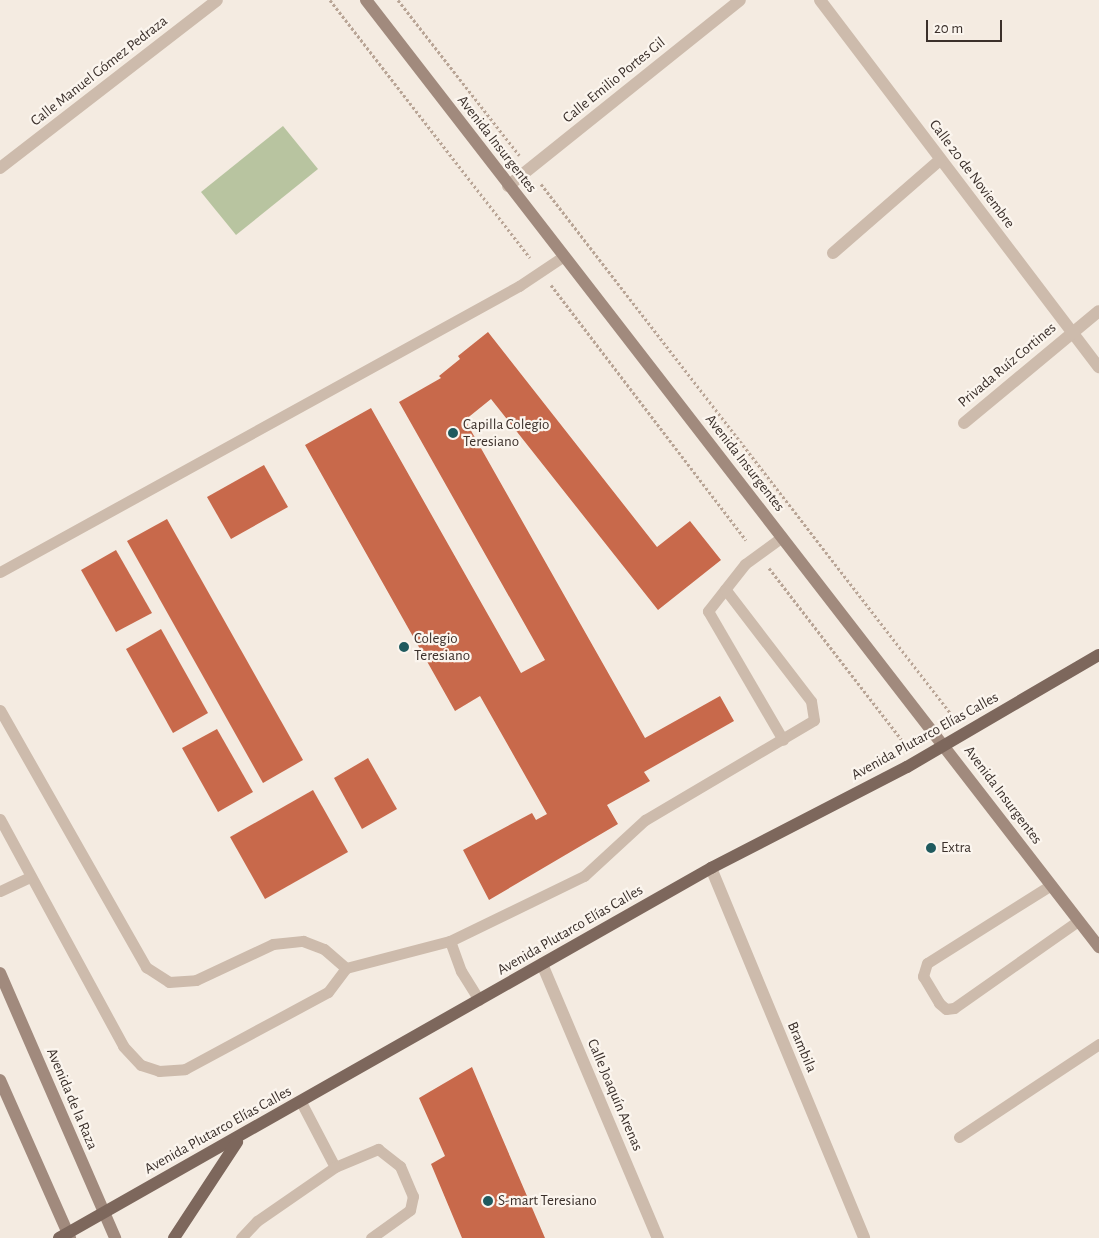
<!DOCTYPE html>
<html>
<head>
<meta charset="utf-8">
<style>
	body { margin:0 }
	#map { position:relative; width:1099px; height:1238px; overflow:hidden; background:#f4ebe1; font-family:"Alegreya Sans",sans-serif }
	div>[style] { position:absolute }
	.green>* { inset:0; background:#b8c4a0 }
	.building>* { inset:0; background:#c8694b }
	.path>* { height:3px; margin-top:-1.5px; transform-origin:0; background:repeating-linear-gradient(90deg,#b9a596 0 2.5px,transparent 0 5px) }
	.lane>* { height:11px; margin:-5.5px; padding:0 5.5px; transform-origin:5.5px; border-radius:5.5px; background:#cdbbac }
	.street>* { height:12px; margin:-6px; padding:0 6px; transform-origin:6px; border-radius:6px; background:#cdbbac }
	.secondary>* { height:12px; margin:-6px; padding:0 6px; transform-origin:6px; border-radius:6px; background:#a18a7d }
	.primary>* { height:12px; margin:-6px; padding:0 6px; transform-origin:6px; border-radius:6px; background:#7d675c }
	.dots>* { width:14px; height:14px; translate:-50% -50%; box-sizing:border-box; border:2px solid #fbf5ee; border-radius:50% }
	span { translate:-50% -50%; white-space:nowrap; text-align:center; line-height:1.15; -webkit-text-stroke:4.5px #fbf5ee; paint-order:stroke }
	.street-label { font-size:15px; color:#3b302b }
	.poi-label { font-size:15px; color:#3b302b }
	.left { translate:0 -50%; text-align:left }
	.scale { position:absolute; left:926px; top:20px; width:76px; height:22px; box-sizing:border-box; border:2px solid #3b302b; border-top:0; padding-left:6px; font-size:15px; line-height:18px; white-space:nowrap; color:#3b302b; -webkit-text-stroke:4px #fbf5ee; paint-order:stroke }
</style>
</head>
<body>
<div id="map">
	<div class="green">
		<i style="clip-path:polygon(283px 126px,318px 169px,236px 235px,201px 192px)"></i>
	</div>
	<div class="building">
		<i style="clip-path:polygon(488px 332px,657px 547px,690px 521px,721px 560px,658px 610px,491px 399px,465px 420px,645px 738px,720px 696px,734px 721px,644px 772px,650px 781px,607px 805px,618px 824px,489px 900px,463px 850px,532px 813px,536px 820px,547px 814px,480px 696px,455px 711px,305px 445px,371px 408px,521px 673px,545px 660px,399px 402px,441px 378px,439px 376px,460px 359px,458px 356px)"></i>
		<i style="clip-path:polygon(264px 465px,288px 507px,231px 539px,207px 497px)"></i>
		<i style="clip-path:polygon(167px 519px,303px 760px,263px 783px,127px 541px)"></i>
		<i style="clip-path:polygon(116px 550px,152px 613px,116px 632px,81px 570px)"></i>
		<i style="clip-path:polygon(161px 629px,208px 713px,173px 733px,126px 649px)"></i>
		<i style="clip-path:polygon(217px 729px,253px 792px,218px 812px,182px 748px)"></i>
		<i style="clip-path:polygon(368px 758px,397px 809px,362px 829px,334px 778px)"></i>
		<i style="clip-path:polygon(313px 790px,348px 852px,265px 899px,230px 837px)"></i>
		<i style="clip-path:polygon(472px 1067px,497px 1126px,545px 1238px,462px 1238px,431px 1164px,445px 1156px,419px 1098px)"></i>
	</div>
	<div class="path">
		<i style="left:330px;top:0;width:326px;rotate:52.2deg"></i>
		<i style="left:398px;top:0;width:197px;rotate:52deg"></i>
		<i style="left:541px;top:184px;width:676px;rotate:52.27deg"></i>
		<i style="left:551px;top:285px;width:321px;rotate:52.6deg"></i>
		<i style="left:769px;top:568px;width:224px;rotate:52.3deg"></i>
	</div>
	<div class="lane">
		<i style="left:782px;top:537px;width:46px;rotate:143.9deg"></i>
		<i style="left:745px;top:564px;width:60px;rotate:128.2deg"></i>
		<i style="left:708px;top:611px;width:149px;rotate:59.8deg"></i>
		<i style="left:0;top:572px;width:593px;rotate:-28.86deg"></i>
		<i style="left:519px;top:286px;width:54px;rotate:-33.7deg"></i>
		<i style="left:0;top:710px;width:296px;rotate:60.4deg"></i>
		<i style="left:146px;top:967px;width:27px;rotate:33deg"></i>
		<i style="left:169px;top:982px;width:27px;rotate:-4deg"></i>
		<i style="left:196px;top:980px;width:85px;rotate:-25.1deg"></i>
		<i style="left:273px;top:944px;width:30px;rotate:-6deg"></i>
		<i style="left:303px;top:941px;width:22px;rotate:21deg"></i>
		<i style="left:324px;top:949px;width:29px;rotate:41deg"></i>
		<i style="left:0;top:819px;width:258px;rotate:61.5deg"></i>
		<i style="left:123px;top:1046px;width:26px;rotate:47deg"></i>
		<i style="left:141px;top:1065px;width:19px;rotate:18deg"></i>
		<i style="left:159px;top:1071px;width:26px;rotate:-4deg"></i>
		<i style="left:185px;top:1069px;width:162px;rotate:-28.3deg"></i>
		<i style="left:328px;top:992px;width:30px;rotate:-53deg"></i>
		<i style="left:346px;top:968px;width:107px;rotate:-14.6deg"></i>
		<i style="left:450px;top:941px;width:32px;rotate:70deg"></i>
		<i style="left:461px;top:971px;width:34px;rotate:58deg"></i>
		<i style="left:1051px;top:885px;width:146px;rotate:147.8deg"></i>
		<i style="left:927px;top:963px;width:14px;rotate:107deg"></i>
		<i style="left:923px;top:976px;width:31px;rotate:59deg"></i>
		<i style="left:939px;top:1003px;width:9px;rotate:41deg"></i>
		<i style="left:946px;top:1009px;width:8px;rotate:-7deg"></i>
		<i style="left:954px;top:1008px;width:151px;rotate:-35.1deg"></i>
		<i style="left:0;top:891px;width:33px;rotate:-25deg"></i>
		<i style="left:450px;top:941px;width:149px;rotate:-25.9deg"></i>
		<i style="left:584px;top:876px;width:83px;rotate:-42.6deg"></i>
		<i style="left:645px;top:820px;width:196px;rotate:-30.6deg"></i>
		<i style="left:814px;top:720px;width:19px;rotate:-99deg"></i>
		<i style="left:811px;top:701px;width:141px;rotate:-127.5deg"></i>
		<i style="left:301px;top:1102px;width:73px;rotate:62.4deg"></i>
		<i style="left:335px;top:1167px;width:47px;rotate:-22.7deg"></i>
		<i style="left:378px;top:1149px;width:28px;rotate:38deg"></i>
		<i style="left:400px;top:1166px;width:33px;rotate:67deg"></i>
		<i style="left:413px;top:1196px;width:14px;rotate:102deg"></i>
		<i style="left:410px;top:1210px;width:48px;rotate:144.3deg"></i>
		<i style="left:959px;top:1137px;width:168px;rotate:-33.6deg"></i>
		<i style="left:241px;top:1238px;width:23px;rotate:-47deg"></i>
		<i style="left:257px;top:1221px;width:95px;rotate:-34.7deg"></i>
	</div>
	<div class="street">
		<i style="left:820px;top:0;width:461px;rotate:52.8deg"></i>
		<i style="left:0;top:168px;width:274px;rotate:-37.7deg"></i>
		<i style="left:508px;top:186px;width:297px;rotate:-38.7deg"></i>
		<i style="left:833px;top:253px;width:142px;rotate:-41deg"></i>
		<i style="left:964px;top:423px;width:175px;rotate:-39.7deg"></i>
		<i style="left:711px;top:868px;width:400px;rotate:67.5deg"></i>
		<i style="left:542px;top:964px;width:298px;rotate:67.1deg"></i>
	</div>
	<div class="secondary">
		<i style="left:366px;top:0;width:1198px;rotate:52.26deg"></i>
		<i style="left:0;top:973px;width:289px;rotate:66.5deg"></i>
		<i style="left:0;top:1080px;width:173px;rotate:66.1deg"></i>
	</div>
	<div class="primary">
		<i style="left:59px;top:1238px;width:750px;rotate:-29.57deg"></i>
		<i style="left:711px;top:868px;width:220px;rotate:-27.3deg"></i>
		<i style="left:907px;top:767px;width:222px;rotate:-30.3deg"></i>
		<i style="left:174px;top:1238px;width:115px;rotate:-56.7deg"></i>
	</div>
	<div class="dots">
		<i style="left:453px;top:433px;background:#1f5a5e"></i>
		<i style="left:404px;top:647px;background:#1f5a5e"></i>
		<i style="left:931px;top:848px;background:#1f5a5e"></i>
		<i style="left:488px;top:1201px;background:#1f5a5e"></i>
	</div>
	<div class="street-label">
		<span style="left:99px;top:71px;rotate:-38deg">Calle Manuel Gómez Pedraza</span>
		<span style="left:614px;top:80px;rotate:-39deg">Calle Emilio Portes Gil</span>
		<span style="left:497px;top:144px;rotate:52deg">Avenida Insurgentes</span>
		<span style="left:972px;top:174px;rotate:53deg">Calle 20 de Noviembre</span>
		<span style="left:1007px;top:365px;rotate:-40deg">Privada Ruíz Cortines</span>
		<span style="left:745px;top:463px;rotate:52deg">Avenida Insurgentes</span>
		<span style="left:925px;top:736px;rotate:-29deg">Avenida Plutarco Elías Calles</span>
		<span style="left:1003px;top:795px;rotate:53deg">Avenida Insurgentes</span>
		<span style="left:570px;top:930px;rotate:-30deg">Avenida Plutarco Elías Calles</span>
		<span style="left:802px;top:1047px;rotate:67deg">Brambila</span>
		<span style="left:615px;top:1095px;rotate:67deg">Calle Joaquín Arenas</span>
		<span style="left:72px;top:1099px;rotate:67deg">Avenida de la Raza</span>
		<span style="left:218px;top:1130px;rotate:-29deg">Avenida Plutarco Elías Calles</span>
	</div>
	<div class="poi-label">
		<span class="left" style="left:463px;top:433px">Capilla Colegio<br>Teresiano</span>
		<span class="left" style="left:414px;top:647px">Colegio<br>Teresiano</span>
		<span class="left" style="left:941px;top:848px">Extra</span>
		<span class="left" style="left:498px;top:1201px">S-mart Teresiano</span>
	</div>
	<div class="scale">20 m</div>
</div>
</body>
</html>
